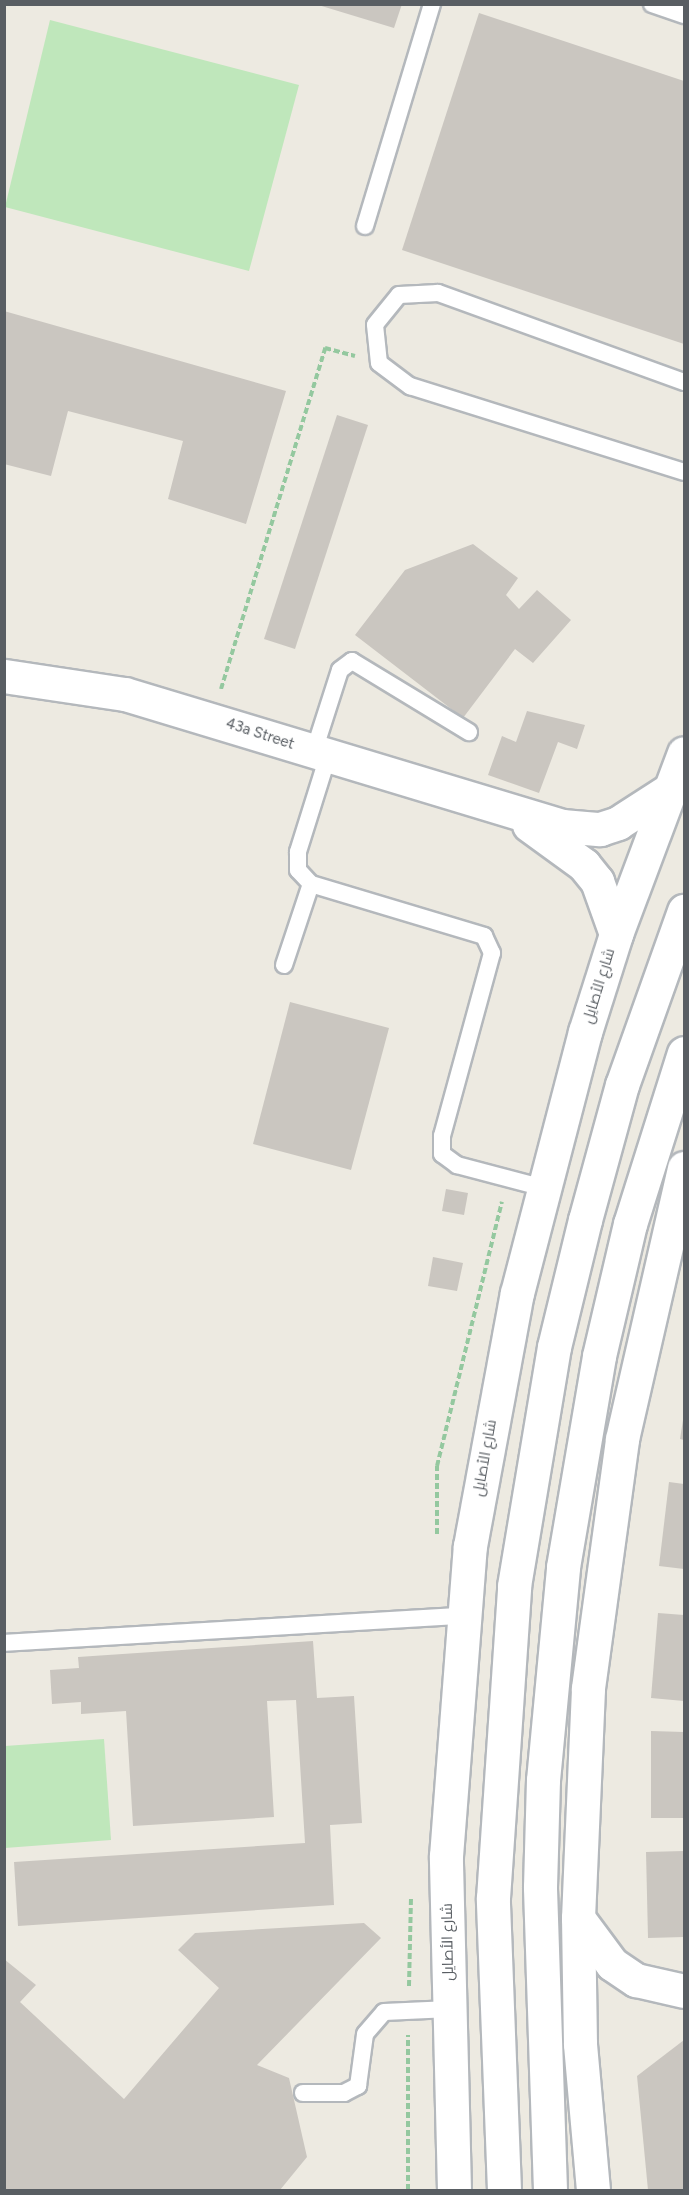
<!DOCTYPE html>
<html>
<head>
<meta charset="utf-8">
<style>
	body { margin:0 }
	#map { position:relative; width:689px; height:2195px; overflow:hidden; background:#edeae1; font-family:Figtree,Cairo,sans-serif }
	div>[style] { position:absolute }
	.green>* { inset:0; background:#bfe7bb }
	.building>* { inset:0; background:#cac6c0 }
	.path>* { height:4px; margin-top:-2px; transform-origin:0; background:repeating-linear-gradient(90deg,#94c89f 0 6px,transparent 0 9px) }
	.roads { filter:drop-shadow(2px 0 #b4b8bc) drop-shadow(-2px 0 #b4b8bc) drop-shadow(0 2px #b4b8bc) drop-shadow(0 -2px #b4b8bc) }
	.service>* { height:16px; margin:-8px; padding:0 8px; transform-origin:8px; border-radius:8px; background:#fff }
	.minor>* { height:33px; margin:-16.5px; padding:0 16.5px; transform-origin:16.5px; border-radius:16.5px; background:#fff }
	.tertiary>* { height:33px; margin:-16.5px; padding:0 16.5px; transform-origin:16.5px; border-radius:16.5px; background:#fff }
	.secondary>* { height:33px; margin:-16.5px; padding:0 16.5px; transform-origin:16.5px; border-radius:16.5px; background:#fff }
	span { translate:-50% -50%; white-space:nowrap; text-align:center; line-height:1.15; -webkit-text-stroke:6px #fff; paint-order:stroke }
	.street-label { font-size:15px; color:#595e63 }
	.frame { position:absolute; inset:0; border:6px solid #595e63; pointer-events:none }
</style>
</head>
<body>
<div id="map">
	<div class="green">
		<i style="clip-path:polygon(50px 20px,299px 85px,249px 271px,5px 207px)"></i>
		<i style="clip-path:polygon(104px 1739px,111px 1840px,5px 1848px,5px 1746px)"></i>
	</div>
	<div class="building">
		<i style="clip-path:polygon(315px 4px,402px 4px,394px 28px)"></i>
		<i style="clip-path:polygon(479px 13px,684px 81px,684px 344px,402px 250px)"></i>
		<i style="clip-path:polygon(4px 311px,286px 391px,246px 524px,168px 499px,183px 441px,68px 411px,51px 476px,4px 464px)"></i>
		<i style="clip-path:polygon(337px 415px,368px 425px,295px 649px,264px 639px)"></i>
		<i style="clip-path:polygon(473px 544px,518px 578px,506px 595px,519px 609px,537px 590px,571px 620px,533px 663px,515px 649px,463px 718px,355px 635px,405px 570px)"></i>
		<i style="clip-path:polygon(527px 711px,585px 725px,577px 749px,558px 742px,539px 793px,488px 775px,502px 736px,516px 742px)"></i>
		<i style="clip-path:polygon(290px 1002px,389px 1028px,351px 1170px,253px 1144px)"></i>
		<i style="clip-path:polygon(446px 1189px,468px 1193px,464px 1215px,442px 1211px)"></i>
		<i style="clip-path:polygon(433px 1257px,463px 1263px,457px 1291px,428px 1286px)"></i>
		<i style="clip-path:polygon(683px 1420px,684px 1421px,684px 1440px,680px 1439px)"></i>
		<i style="clip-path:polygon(669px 1482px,684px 1484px,684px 1569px,659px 1566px)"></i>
		<i style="clip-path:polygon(658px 1613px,684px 1615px,684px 1701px,651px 1698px)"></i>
		<i style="clip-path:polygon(313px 1641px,317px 1698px,354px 1696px,362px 1823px,330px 1825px,334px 1905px,18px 1926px,14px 1862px,305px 1843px,296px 1700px,267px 1701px,274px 1817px,133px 1826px,126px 1711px,81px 1714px,81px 1702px,52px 1704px,50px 1670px,79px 1668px,78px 1657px)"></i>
		<i style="clip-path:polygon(651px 1731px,684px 1732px,684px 1818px,651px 1818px)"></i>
		<i style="clip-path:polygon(684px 1851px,684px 1937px,648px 1938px,646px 1852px)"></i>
		<i style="clip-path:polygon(364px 1923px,381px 1938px,257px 2065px,289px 2078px,307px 2157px,280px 2190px,4px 2190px,4px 1959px,36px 1985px,20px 2002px,124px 2099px,219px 1988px,178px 1950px,195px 1933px)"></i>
		<i style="clip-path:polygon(684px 2040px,684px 2190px,648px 2190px,637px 2076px)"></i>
	</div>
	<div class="path">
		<i style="left:221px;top:689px;width:357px;rotate:-73deg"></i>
		<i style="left:325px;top:348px;width:31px;rotate:15deg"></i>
		<i style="left:437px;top:1534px;width:68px;rotate:-90deg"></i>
		<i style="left:437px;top:1466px;width:272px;rotate:-76.2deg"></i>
		<i style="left:409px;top:1986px;width:89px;rotate:-88.7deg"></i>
		<i style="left:408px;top:2190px;width:155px;rotate:-90deg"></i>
	</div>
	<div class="roads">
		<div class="service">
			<i style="left:652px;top:4px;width:34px;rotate:19deg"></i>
			<i style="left:365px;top:226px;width:232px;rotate:-73.2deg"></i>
			<i style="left:684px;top:382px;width:262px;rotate:-160.1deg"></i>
			<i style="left:438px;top:293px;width:39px;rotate:177deg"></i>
			<i style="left:399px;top:295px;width:38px;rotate:129deg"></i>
			<i style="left:375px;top:325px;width:38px;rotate:84deg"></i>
			<i style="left:379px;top:363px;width:39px;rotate:37deg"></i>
			<i style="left:410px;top:386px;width:287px;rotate:17.4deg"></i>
			<i style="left:314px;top:751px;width:85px;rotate:-72.2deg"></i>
			<i style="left:340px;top:670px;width:15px;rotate:-37deg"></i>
			<i style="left:352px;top:661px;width:137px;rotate:31.3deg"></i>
			<i style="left:328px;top:756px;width:101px;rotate:107.4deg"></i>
			<i style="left:298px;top:852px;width:18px;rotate:90deg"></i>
			<i style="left:298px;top:870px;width:19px;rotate:47deg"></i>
			<i style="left:311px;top:884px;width:181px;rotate:16.7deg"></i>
			<i style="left:484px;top:936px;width:19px;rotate:65deg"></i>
			<i style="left:492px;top:953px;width:190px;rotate:105.3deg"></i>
			<i style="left:442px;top:1136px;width:18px;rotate:90deg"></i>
			<i style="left:442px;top:1154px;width:19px;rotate:36deg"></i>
			<i style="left:457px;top:1165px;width:90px;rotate:14.8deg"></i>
			<i style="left:284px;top:965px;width:85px;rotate:-71.6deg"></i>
			<i style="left:4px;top:1643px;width:459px;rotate:-3.4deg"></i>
			<i style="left:303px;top:2093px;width:41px"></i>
			<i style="left:344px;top:2093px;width:16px;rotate:-27deg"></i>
			<i style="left:358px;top:2086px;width:52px;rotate:-82.3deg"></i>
			<i style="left:365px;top:2034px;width:29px;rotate:-49deg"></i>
			<i style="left:384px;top:2012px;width:66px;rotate:-2.6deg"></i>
		</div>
		<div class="minor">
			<i style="left:4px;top:676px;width:122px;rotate:8.5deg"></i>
			<i style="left:125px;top:694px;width:457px;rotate:16.8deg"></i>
			<i style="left:562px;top:826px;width:38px;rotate:5deg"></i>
			<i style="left:600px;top:829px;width:19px;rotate:-18deg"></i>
			<i style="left:618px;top:823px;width:64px;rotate:-32.9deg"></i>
			<i style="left:529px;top:825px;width:68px;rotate:36deg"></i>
			<i style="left:584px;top:865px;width:21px;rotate:51deg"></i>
			<i style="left:597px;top:881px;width:56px;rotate:70.3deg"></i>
			<i style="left:578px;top:1918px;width:57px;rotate:53.5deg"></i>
			<i style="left:612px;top:1964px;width:29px;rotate:34deg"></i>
			<i style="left:636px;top:1980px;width:49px;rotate:12.9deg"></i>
		</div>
		<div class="tertiary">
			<i style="left:454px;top:2190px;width:334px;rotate:-91.4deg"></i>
			<i style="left:446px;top:1856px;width:311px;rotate:-85.6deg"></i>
			<i style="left:470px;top:1546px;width:257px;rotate:-79.5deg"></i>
			<i style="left:517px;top:1293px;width:270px;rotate:-75.4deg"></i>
			<i style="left:585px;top:1032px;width:103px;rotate:-72.4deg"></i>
			<i style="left:616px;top:934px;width:193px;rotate:-69.4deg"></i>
			<i style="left:593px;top:2190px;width:147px;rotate:-95.1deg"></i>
			<i style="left:580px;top:2044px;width:126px;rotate:-90.9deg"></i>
			<i style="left:578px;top:1918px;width:230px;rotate:-87.5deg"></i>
			<i style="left:588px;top:1688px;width:251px;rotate:-82.2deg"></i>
			<i style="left:622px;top:1439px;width:278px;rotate:-77.1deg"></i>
		</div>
		<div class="secondary">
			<i style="left:504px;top:2190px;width:292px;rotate:-92.2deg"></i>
			<i style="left:493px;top:1898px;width:313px;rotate:-86.1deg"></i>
			<i style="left:514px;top:1586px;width:242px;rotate:-80.5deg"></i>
			<i style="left:554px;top:1347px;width:131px;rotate:-76.3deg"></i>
			<i style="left:585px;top:1220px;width:140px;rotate:-74.7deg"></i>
			<i style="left:622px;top:1085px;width:185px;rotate:-70.4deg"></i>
			<i style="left:550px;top:2190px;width:303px;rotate:-91.9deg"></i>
			<i style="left:540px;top:1887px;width:107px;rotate:-88.4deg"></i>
			<i style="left:543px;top:1780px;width:214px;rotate:-84.6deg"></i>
			<i style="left:563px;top:1567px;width:214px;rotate:-80.3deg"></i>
			<i style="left:599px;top:1356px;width:136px;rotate:-76.8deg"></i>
			<i style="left:630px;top:1224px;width:179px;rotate:-72.5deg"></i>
		</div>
	</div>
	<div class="street-label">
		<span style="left:260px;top:734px;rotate:18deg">43a Street</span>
		<span style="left:599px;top:986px;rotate:-73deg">شارع الأصايل</span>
		<span style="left:485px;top:1458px;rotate:-80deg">شارع الأصايل</span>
		<span style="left:448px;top:1942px;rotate:-91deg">شارع الأصايل</span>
	</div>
	<div class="frame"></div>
</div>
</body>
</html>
